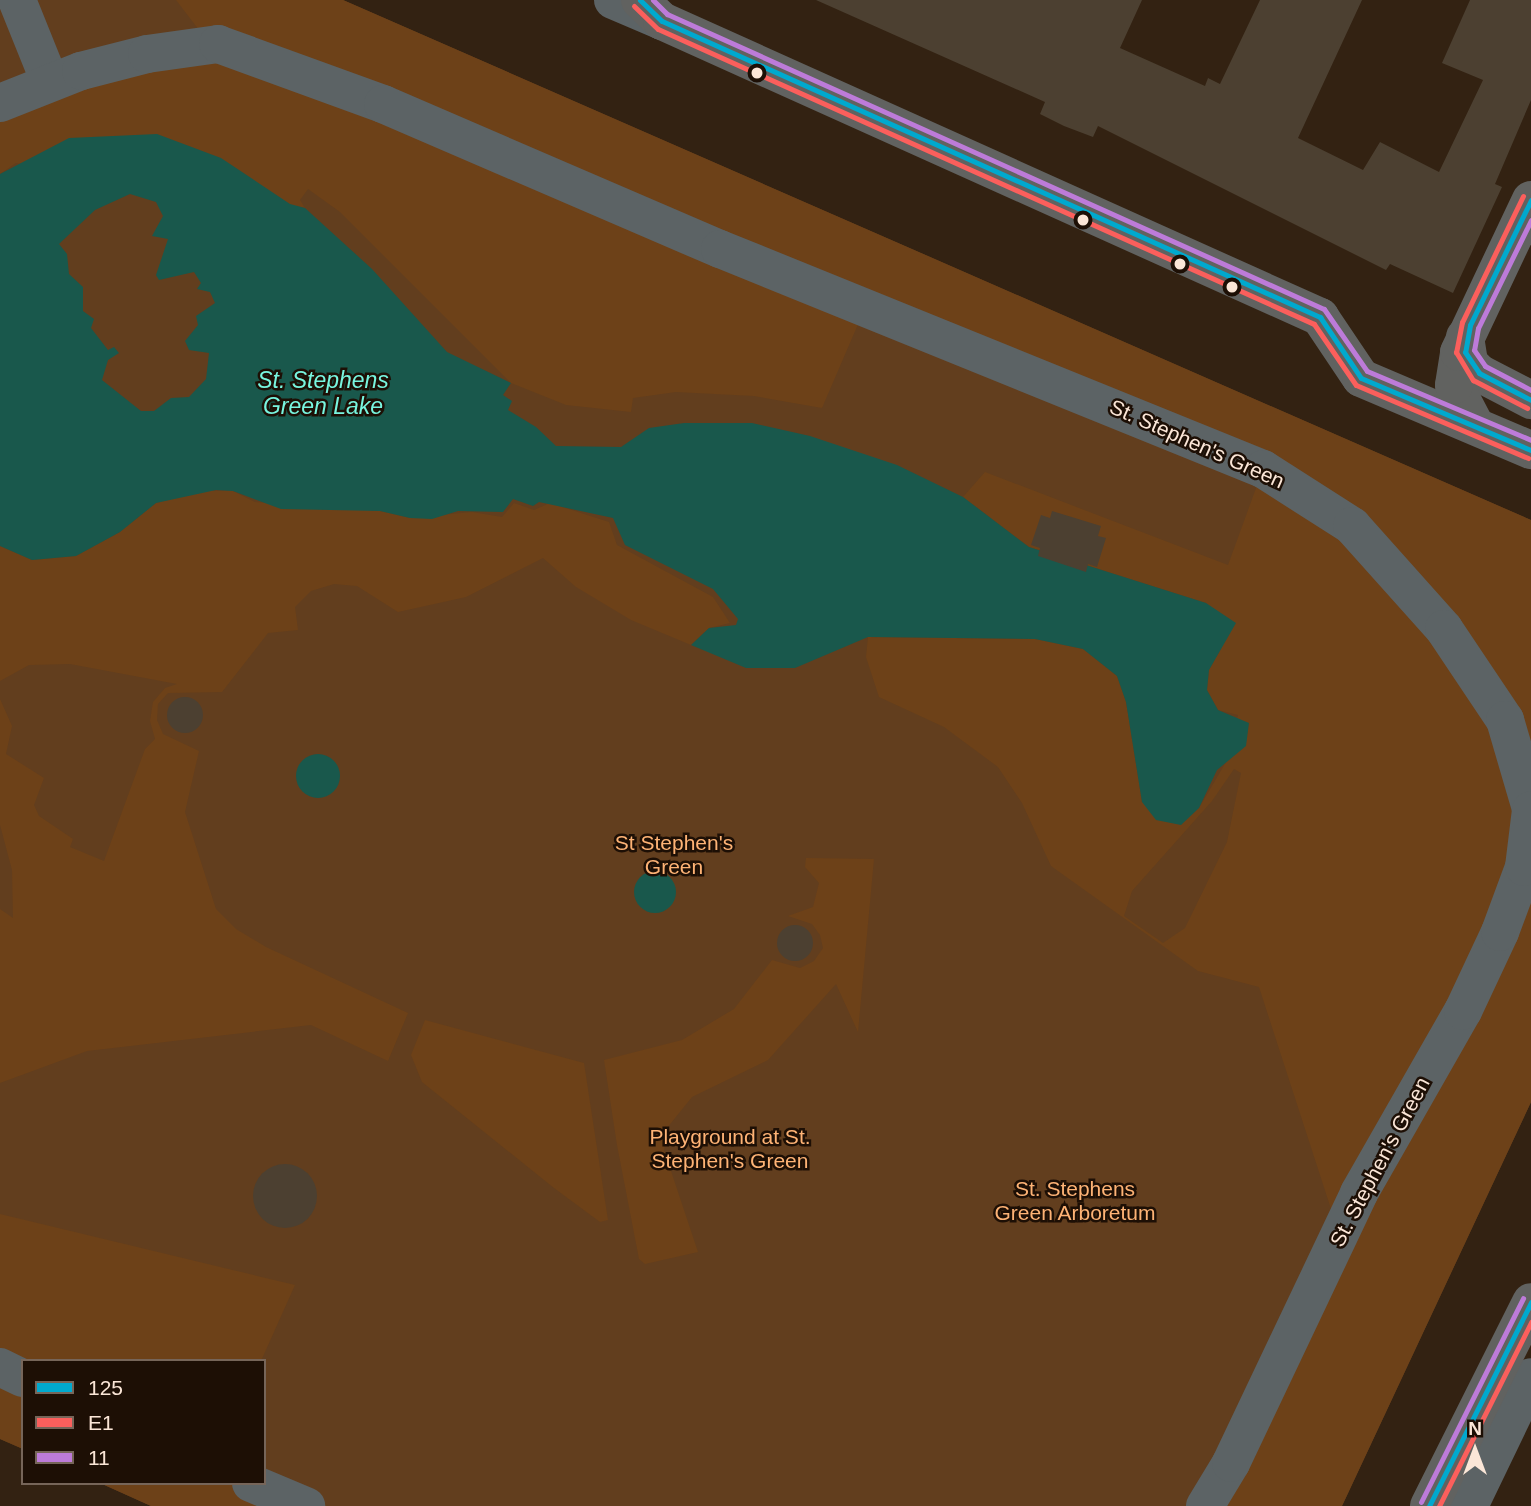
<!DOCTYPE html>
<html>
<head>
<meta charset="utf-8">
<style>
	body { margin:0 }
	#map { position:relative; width:1531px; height:1506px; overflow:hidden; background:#332212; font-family:Arial,sans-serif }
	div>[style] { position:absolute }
	.green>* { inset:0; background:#623e1e }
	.forest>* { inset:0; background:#6d4118 }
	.water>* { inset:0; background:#19584c }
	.round { border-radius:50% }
	.building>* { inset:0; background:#4c4031 }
	.minor>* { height:38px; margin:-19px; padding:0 19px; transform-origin:19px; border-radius:19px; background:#5c6365 }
	.major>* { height:38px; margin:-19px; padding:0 19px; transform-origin:19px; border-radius:19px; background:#616260 }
	.bus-1>* { height:5px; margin:-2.5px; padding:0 2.5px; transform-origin:2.5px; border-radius:2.5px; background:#00a9ce }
	.bus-2>* { height:5px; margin:-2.5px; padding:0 2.5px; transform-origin:2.5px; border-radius:2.5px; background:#fb5f5c }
	.bus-3>* { height:5px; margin:-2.5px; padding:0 2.5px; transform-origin:2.5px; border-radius:2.5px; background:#bd7bd9 }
	.dots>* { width:19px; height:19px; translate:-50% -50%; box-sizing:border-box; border:4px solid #1d0f05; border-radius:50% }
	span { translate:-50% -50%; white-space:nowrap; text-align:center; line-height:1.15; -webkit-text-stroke:5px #1d0f05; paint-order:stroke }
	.street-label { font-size:21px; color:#fbe6d7 }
	.park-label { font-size:21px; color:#feb375 }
	.water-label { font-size:23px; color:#78f5df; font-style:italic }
	.legend { position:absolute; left:21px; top:1359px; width:245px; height:126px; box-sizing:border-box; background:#1d0f05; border:2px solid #766559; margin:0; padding:9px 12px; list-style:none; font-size:21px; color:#fbe6d7 }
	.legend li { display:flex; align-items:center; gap:14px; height:35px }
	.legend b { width:35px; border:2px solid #766559 }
	.north { position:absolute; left:1440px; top:1415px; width:70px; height:70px; -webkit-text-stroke:5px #1d0f05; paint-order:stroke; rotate:0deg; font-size:19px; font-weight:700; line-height:28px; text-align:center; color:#fbe6d7 }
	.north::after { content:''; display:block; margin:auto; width:24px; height:32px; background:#fbe6d7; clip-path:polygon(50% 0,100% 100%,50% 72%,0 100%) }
</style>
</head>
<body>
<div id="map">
	<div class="green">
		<i style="clip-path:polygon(0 0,343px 0,1531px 520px,1531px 1102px,1342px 1506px,151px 1506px,100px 1483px,264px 1483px,264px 1361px,23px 1361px,23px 1449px,0 1439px)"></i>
	</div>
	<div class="forest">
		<i style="clip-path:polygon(evenodd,176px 0,343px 0,1531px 520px,1531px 1102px,1342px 1506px,1205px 1506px,1332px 1212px,1259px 987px,1198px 971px,1051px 866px,1022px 803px,998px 767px,944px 727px,879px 697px,866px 657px,868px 637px,1035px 639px,1083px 649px,1117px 676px,1126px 702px,1142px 802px,1199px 808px,1226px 762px,1238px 715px,1218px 710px,1207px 690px,1209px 670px,1228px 635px,1206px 603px,1029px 547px,963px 497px,985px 472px,1228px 565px,1263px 469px,865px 308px,822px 408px,754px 396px,676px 392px,633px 398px,631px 412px,566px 405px,511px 383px,340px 212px,308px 189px,300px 200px,305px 208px,16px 163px,0 174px,0 117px,199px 30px,176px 0,1234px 769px,1241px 773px,1227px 842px,1185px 928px,1163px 943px,1124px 916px,1132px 891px,1212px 801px,1234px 769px)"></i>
		<i style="clip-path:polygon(202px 491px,233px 491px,255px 502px,380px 511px,410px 518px,472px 512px,502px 517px,514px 503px,534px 510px,550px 503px,609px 522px,617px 545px,713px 597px,730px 623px,709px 628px,691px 645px,631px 620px,576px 587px,543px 558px,466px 597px,398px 612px,357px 586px,334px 584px,311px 591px,295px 607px,298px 630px,268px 633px,222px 692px,168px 693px,158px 704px,157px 720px,163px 734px,199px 751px,185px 812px,216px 909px,236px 929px,266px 947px,408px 1013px,388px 1061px,311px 1025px,87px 1051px,0 1083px,0 909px,13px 918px,12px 870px,0 825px,0 699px,12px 726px,6px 754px,44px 778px,34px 805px,39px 816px,73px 839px,70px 847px,104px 861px,145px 749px,155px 739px,150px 721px,153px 702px,165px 688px,177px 684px,70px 664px,29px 665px,0 681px,0 546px,32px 560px,76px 556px,120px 532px,156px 503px)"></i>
		<i style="clip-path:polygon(806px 858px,874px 859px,858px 1032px,836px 984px,768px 1060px,692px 1097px,667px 1128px,664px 1150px,698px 1252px,645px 1264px,639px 1259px,617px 1145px,604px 1060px,682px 1040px,734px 1009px,772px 960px,800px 968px,814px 961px,823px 948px,820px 935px,812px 924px,788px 916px,813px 907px,819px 883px,805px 867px)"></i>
		<i style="clip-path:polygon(425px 1020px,584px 1063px,608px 1220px,600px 1222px,554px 1188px,422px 1082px,411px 1055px)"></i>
		<i style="clip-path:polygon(0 1214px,295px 1285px,261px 1361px,23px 1361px,0 1357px)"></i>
		<i style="clip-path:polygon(0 1367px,23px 1378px,23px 1449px,0 1439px)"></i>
		<i style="clip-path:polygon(100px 1483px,251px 1483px,306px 1506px,151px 1506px)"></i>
	</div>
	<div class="water">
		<i style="clip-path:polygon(evenodd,157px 134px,221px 158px,290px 204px,305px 208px,372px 269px,447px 352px,511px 383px,503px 395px,512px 401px,508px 410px,536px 427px,556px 446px,621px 447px,649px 428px,684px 423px,752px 423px,810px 436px,897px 465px,963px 497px,1029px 547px,1206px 603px,1236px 623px,1209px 670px,1207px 690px,1218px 710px,1249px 723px,1246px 746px,1217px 770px,1199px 808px,1181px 825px,1156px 820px,1142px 802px,1126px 702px,1117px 676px,1083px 649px,1035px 639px,868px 637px,795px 668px,746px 668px,691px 645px,709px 628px,736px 625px,738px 619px,713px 589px,625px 545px,613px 518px,539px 502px,533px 506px,513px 499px,503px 512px,458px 511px,432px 519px,410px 518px,380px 511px,281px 509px,233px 491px,216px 490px,156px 503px,120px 532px,76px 556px,32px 560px,0 546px,0 174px,69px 138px,157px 134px,130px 194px,156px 202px,163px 216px,152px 236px,168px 239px,156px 275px,159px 280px,194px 272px,201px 283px,197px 289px,210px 292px,215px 303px,196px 316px,198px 325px,185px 341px,189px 350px,209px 353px,206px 379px,189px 397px,171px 398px,154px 411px,141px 411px,102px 380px,108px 360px,119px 353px,114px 347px,108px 350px,91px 328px,94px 319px,83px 311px,83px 287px,69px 274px,67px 254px,59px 244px,95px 210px,130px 194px)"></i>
		<i class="round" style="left:296px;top:754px;width:44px;height:44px"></i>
		<i class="round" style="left:634px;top:871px;width:42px;height:42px"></i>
	</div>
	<div class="building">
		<i style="clip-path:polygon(816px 0,1142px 0,1120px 48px,1205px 86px,1208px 78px,1220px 84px,1260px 0,1362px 0,1298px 138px,1363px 170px,1380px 142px,1439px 172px,1483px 80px,1442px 63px,1470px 0,1531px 0,1531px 100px,1495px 184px,1502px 187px,1453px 293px,1390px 264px,1386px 270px,1098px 126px,1093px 137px,1064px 126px,1040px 114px,1045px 102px)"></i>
		<i style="clip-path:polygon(1052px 511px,1101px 526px,1098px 536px,1106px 538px,1097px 567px,1088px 564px,1086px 572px,1038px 556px,1040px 548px,1031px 545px,1041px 515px,1050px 518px)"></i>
		<i class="round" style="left:167px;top:697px;width:36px;height:36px"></i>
		<i class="round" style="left:777px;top:925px;width:36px;height:36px"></i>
		<i class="round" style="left:253px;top:1164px;width:64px;height:64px"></i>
	</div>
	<div class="minor">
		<i style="left:17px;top:0;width:88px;rotate:68.1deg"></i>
		<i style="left:613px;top:0;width:53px;rotate:23.2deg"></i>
		<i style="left:0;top:103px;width:87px;rotate:-21.6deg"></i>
		<i style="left:81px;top:71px;width:68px;rotate:-14.4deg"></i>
		<i style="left:147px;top:54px;width:72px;rotate:-8deg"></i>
		<i style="left:218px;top:44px;width:176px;rotate:20deg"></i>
		<i style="left:383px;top:104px;width:367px;rotate:23.3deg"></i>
		<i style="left:720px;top:249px;width:586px;rotate:22.06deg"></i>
		<i style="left:1263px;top:469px;width:106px;rotate:32.6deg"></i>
		<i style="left:1352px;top:526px;width:138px;rotate:48.2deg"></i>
		<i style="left:1444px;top:629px;width:110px;rotate:56.2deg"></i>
		<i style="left:1505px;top:720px;width:93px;rotate:73.7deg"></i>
		<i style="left:0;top:1367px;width:25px;rotate:26deg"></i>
		<i style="left:251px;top:1483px;width:60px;rotate:22.7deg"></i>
		<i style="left:1205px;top:1506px;width:50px;rotate:-58.8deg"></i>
		<i style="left:1231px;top:1463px;width:299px;rotate:-64.6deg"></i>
		<i style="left:1359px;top:1193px;width:210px;rotate:-60.3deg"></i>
		<i style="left:1463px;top:1011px;width:87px;rotate:-64.9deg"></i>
		<i style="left:1500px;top:932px;width:69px;rotate:-69.7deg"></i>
		<i style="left:1524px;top:867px;width:57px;rotate:-83deg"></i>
		<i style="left:1469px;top:1506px;width:143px;rotate:-64.3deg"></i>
	</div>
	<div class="major">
		<i style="left:640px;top:0;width:30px;rotate:44deg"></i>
		<i style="left:662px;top:21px;width:722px;rotate:24.22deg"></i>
		<i style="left:1320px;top:317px;width:73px;rotate:56.1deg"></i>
		<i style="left:1361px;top:378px;width:185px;rotate:23deg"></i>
		<i style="left:1465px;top:337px;width:26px;rotate:81deg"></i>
		<i style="left:1469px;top:363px;width:14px;rotate:45deg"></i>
		<i style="left:1479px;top:373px;width:59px;rotate:27.4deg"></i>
		<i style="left:1475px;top:425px;width:45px;rotate:-117.7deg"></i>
		<i style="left:1454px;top:385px;width:33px;rotate:-81deg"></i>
		<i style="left:1459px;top:352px;width:168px;rotate:-64.7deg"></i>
		<i style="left:1429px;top:1506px;width:228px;rotate:-63.4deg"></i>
	</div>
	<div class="bus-1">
		<i style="left:640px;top:0;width:30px;rotate:44deg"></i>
		<i style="left:662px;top:21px;width:722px;rotate:24.22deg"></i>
		<i style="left:1320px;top:317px;width:73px;rotate:56.1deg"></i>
		<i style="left:1361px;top:378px;width:185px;rotate:23deg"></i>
		<i style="left:1531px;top:200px;width:139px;rotate:116deg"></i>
		<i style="left:1470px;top:325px;width:27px;rotate:100deg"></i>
		<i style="left:1465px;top:352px;width:25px;rotate:56deg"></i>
		<i style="left:1479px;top:373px;width:59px;rotate:27.4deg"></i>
		<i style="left:1429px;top:1506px;width:228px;rotate:-63.4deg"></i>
	</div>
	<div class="bus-2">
		<i style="left:634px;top:6px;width:33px;rotate:44deg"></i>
		<i style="left:658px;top:29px;width:719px;rotate:24.21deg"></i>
		<i style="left:1314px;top:324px;width:74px;rotate:55.5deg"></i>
		<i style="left:1356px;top:385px;width:187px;rotate:23deg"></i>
		<i style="left:1523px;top:196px;width:140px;rotate:115.8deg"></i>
		<i style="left:1462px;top:322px;width:31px;rotate:101deg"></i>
		<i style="left:1456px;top:352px;width:33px;rotate:59deg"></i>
		<i style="left:1473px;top:380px;width:61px;rotate:27.4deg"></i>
		<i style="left:1439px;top:1506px;width:206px;rotate:-63.4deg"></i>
	</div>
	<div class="bus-3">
		<i style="left:653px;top:0;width:20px;rotate:45deg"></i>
		<i style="left:667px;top:14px;width:720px;rotate:24.18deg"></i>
		<i style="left:1324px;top:309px;width:75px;rotate:55.3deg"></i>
		<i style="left:1367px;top:371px;width:178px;rotate:22.8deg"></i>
		<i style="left:1531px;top:220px;width:120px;rotate:116.1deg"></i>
		<i style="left:1478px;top:328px;width:22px;rotate:100deg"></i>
		<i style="left:1474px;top:350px;width:19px;rotate:55deg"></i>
		<i style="left:1485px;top:366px;width:52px;rotate:27.6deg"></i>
		<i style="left:1421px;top:1502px;width:228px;rotate:-63.4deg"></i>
	</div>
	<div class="dots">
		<i style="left:757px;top:73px;background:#fbe6d7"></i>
		<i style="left:1083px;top:220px;background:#fbe6d7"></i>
		<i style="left:1180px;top:264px;background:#fbe6d7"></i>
		<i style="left:1232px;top:287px;background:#fbe6d7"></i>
	</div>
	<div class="street-label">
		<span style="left:1197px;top:444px;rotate:24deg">St. Stephen's Green</span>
		<span style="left:1380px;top:1162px;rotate:-62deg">St. Stephen's Green</span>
	</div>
	<div class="park-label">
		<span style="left:674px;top:855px">St Stephen's<br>Green</span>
		<span style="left:730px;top:1149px">Playground at St.<br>Stephen's Green</span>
		<span style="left:1075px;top:1201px">St. Stephens<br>Green Arboretum</span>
	</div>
	<div class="water-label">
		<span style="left:323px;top:393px">St. Stephens<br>Green Lake</span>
	</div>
	<ul class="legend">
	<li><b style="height:9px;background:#00a9ce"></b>125</li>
	<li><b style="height:9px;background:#fb5f5c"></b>E1</li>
	<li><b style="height:9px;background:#bd7bd9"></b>11</li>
	</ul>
	<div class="north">N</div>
</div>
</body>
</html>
